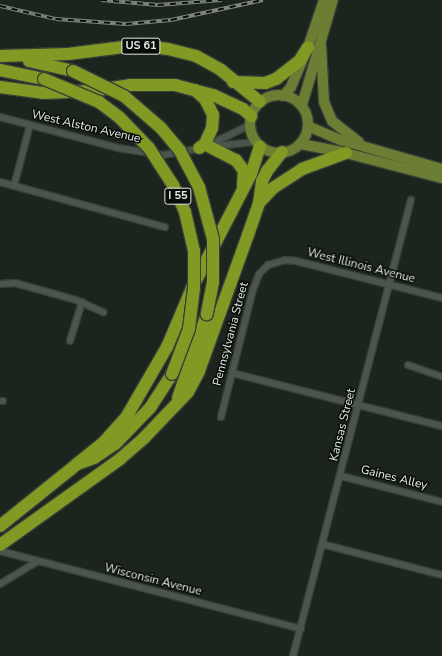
<!DOCTYPE html>
<html>
<head>
<meta charset="utf-8">
<style>
	body { margin:0 }
	#map { position:relative; width:442px; height:656px; overflow:hidden; background:#1c251d; font-family:"Nunito Sans",sans-serif }
	div>[style] { position:absolute }
	.roads { filter:drop-shadow(1px 0 #373f38) drop-shadow(-1px 0 #373f38) drop-shadow(0 1px #373f38) drop-shadow(0 -1px #373f38) }
	.minor>* { height:6px; margin:-3px; padding:0 3px; transform-origin:3px; border-radius:3px; background:#4a554c }
	.primary>* { height:10px; margin:-5px; padding:0 5px; transform-origin:5px; border-radius:5px; background:#6b7e34 }
	.primary>.ring { margin:-5px; padding:0; box-sizing:content-box; background:none; border:10px solid #6b7e34; border-radius:50% }
	.motorway>* { height:12px; margin:-6px; padding:0 6px; transform-origin:6px; border-radius:6px; background:#819a24 }
	.rail>* { height:3.5px; margin-top:-1.75px; transform-origin:0; background:repeating-linear-gradient(90deg,#090d09 0 6px,#7e857f 0 12px); box-sizing:border-box; border-block:1px solid #7e857f }
	.bridges { filter:drop-shadow(1px 0 #373f38) drop-shadow(-1px 0 #373f38) drop-shadow(0 1px #373f38) drop-shadow(0 -1px #373f38) }
	.motorway-bridge>* { height:12px; margin:-6px; padding:0 6px; transform-origin:6px; border-radius:6px; background:#819a24 }
	span { translate:-50% -50%; white-space:nowrap; text-align:center; line-height:1.15; -webkit-text-stroke:3px #090d09; paint-order:stroke }
	.shield-label span { padding:1px 3px; background:#090d09; border:1px solid; border-radius:3px; -webkit-text-stroke-width:0 }
	.shield-label { font-size:11px; color:#e6ece7; font-weight:700 }
	.street-label { font-size:12px; color:#e6ece7 }
</style>
</head>
<body>
<div id="map">
	<div class="roads">
		<div class="minor">
			<i style="left:0;top:117px;width:122px;rotate:14.7deg"></i>
			<i style="left:118px;top:148px;width:46px;rotate:8.8deg"></i>
			<i style="left:163px;top:155px;width:39px;rotate:-10deg"></i>
			<i style="left:214px;top:145px;width:7px;rotate:-45deg"></i>
			<i style="left:219px;top:140px;width:32px;rotate:-26deg"></i>
			<i style="left:216px;top:146px;width:39px;rotate:-6deg"></i>
			<i style="left:0;top:182px;width:171px;rotate:15.3deg"></i>
			<i style="left:14px;top:186px;width:63px;rotate:-75.3deg"></i>
			<i style="left:0;top:284px;width:15px;rotate:-4deg"></i>
			<i style="left:15px;top:283px;width:63px;rotate:15.6deg"></i>
			<i style="left:76px;top:300px;width:30px;rotate:24deg"></i>
			<i style="left:70px;top:341px;width:41px;rotate:-72.9deg"></i>
			<i style="left:408px;top:365px;width:36px;rotate:19deg"></i>
			<i style="left:232px;top:373px;width:217px;rotate:14.2deg"></i>
			<i style="left:0;top:401px;width:3px"></i>
			<i style="left:221px;top:417px;width:131px;rotate:-75.9deg"></i>
			<i style="left:253px;top:290px;width:17px;rotate:-69deg"></i>
			<i style="left:259px;top:274px;width:13px;rotate:-45deg"></i>
			<i style="left:268px;top:265px;width:18px;rotate:-16deg"></i>
			<i style="left:285px;top:260px;width:11px;rotate:5deg"></i>
			<i style="left:296px;top:261px;width:151px;rotate:14.2deg"></i>
			<i style="left:341px;top:476px;width:104px;rotate:14.4deg"></i>
			<i style="left:322px;top:544px;width:124px;rotate:14.5deg"></i>
			<i style="left:0;top:551px;width:311px;rotate:14.5deg"></i>
			<i style="left:0;top:584px;width:44px;rotate:-31.2deg"></i>
			<i style="left:293px;top:656px;width:471px;rotate:-75.5deg"></i>
		</div>
		<div class="primary">
			<i style="left:321px;top:45px;width:57px;rotate:87deg"></i>
			<i style="left:324px;top:102px;width:21px;rotate:67deg"></i>
			<i style="left:332px;top:121px;width:34px;rotate:38deg"></i>
			<i class="ring" style="left:250px;top:95px;width:48px;height:48px"></i>
			<i style="left:283px;top:96px;width:12px;rotate:-48deg"></i>
			<i style="left:291px;top:87px;width:43px;rotate:-67deg"></i>
			<i style="left:308px;top:47px;width:50px;rotate:-71.2deg"></i>
			<i style="left:302px;top:105px;width:109px;rotate:-73.6deg"></i>
			<i style="left:310px;top:127px;width:34px;rotate:23deg"></i>
			<i style="left:341px;top:140px;width:105px;rotate:16deg"></i>
			<i style="left:301px;top:144px;width:38px;rotate:11deg"></i>
			<i style="left:338px;top:151px;width:107px;rotate:14.6deg"></i>
		</div>
		<div class="motorway">
			<i style="left:0;top:56px;width:68px;rotate:-1.7deg"></i>
			<i style="left:68px;top:54px;width:72px;rotate:-7.2deg"></i>
			<i style="left:139px;top:45px;width:29px;rotate:8deg"></i>
			<i style="left:168px;top:49px;width:29px;rotate:14deg"></i>
			<i style="left:196px;top:56px;width:29px;rotate:29deg"></i>
			<i style="left:221px;top:70px;width:50px;rotate:39.4deg"></i>
			<i style="left:29px;top:61px;width:45px;rotate:12.8deg"></i>
			<i style="left:0;top:70px;width:45px;rotate:11.6deg"></i>
			<i style="left:233px;top:82px;width:32px;rotate:2deg"></i>
			<i style="left:265px;top:83px;width:12px;rotate:-20deg"></i>
			<i style="left:276px;top:79px;width:31px;rotate:-38deg"></i>
			<i style="left:300px;top:60px;width:15px;rotate:-58deg"></i>
			<i style="left:0;top:87px;width:43px;rotate:7.9deg"></i>
			<i style="left:43px;top:93px;width:49px;rotate:-2.3deg"></i>
			<i style="left:92px;top:91px;width:38px;rotate:-9deg"></i>
			<i style="left:130px;top:85px;width:45px"></i>
			<i style="left:175px;top:85px;width:39px;rotate:15deg"></i>
			<i style="left:213px;top:95px;width:33px;rotate:25deg"></i>
			<i style="left:243px;top:109px;width:11px;rotate:41deg"></i>
			<i style="left:195px;top:90px;width:13px;rotate:42deg"></i>
			<i style="left:205px;top:99px;width:18px;rotate:63deg"></i>
			<i style="left:213px;top:115px;width:13px;rotate:94deg"></i>
			<i style="left:212px;top:128px;width:17px;rotate:114deg"></i>
			<i style="left:205px;top:144px;width:7px;rotate:146deg"></i>
			<i style="left:208px;top:146px;width:31px;rotate:27deg"></i>
			<i style="left:236px;top:160px;width:14px;rotate:54deg"></i>
			<i style="left:244px;top:171px;width:16px;rotate:94deg"></i>
			<i style="left:259px;top:203px;width:21px;rotate:-47deg"></i>
			<i style="left:273px;top:188px;width:35px;rotate:-33deg"></i>
			<i style="left:302px;top:169px;width:47px;rotate:-20deg"></i>
			<i style="left:178px;top:398px;width:89px;rotate:-71deg"></i>
			<i style="left:77px;top:464px;width:33px;rotate:-39deg"></i>
			<i style="left:103px;top:443px;width:36px;rotate:-48deg"></i>
			<i style="left:127px;top:416px;width:80px;rotate:-59.9deg"></i>
			<i style="left:167px;top:347px;width:64px;rotate:-67deg"></i>
			<i style="left:192px;top:288px;width:128px;rotate:-62.6deg"></i>
			<i style="left:251px;top:174px;width:29px;rotate:-72deg"></i>
			<i style="left:0;top:526px;width:99px;rotate:-38.8deg"></i>
			<i style="left:77px;top:464px;width:18px;rotate:-19deg"></i>
			<i style="left:94px;top:458px;width:25px;rotate:-34deg"></i>
			<i style="left:115px;top:444px;width:50px;rotate:-45.8deg"></i>
			<i style="left:150px;top:408px;width:40px;rotate:-57.1deg"></i>
			<i style="left:0;top:545px;width:148px;rotate:-35.6deg"></i>
			<i style="left:120px;top:459px;width:32px;rotate:-41deg"></i>
			<i style="left:144px;top:438px;width:64px;rotate:-46.3deg"></i>
			<i style="left:188px;top:392px;width:24px;rotate:-62deg"></i>
			<i style="left:199px;top:371px;width:145px;rotate:-70.2deg"></i>
			<i style="left:248px;top:235px;width:34px;rotate:-71deg"></i>
			<i style="left:259px;top:203px;width:22px;rotate:-82deg"></i>
			<i style="left:262px;top:181px;width:11px;rotate:-63deg"></i>
			<i style="left:267px;top:171px;width:24px;rotate:-52deg"></i>
		</div>
	</div>
	<div class="rail">
		<i style="left:101px;top:0;width:57px;rotate:5deg"></i>
		<i style="left:158px;top:5px;width:64px;rotate:-4.5deg"></i>
		<i style="left:0;top:6px;width:57px;rotate:13.1deg"></i>
		<i style="left:56px;top:19px;width:70px;rotate:4.1deg"></i>
		<i style="left:126px;top:24px;width:45px;rotate:-5.1deg"></i>
		<i style="left:171px;top:20px;width:94px;rotate:-12.3deg"></i>
	</div>
	<div class="bridges">
		<div class="motorway-bridge">
			<i style="left:73px;top:71px;width:57px;rotate:26.1deg"></i>
			<i style="left:124px;top:96px;width:49px;rotate:40.9deg"></i>
			<i style="left:161px;top:128px;width:30px;rotate:50deg"></i>
			<i style="left:180px;top:151px;width:41px;rotate:62.2deg"></i>
			<i style="left:199px;top:187px;width:54px;rotate:74.9deg"></i>
			<i style="left:213px;top:239px;width:43px;rotate:90deg"></i>
			<i style="left:213px;top:282px;width:33px;rotate:101deg"></i>
			<i style="left:44px;top:79px;width:60px;rotate:22.7deg"></i>
			<i style="left:99px;top:102px;width:26px;rotate:37deg"></i>
			<i style="left:120px;top:118px;width:42px;rotate:46deg"></i>
			<i style="left:149px;top:148px;width:44px;rotate:57deg"></i>
			<i style="left:173px;top:185px;width:30px;rotate:66deg"></i>
			<i style="left:185px;top:212px;width:40px;rotate:77deg"></i>
			<i style="left:194px;top:251px;width:37px;rotate:90deg"></i>
			<i style="left:194px;top:288px;width:41px;rotate:97deg"></i>
			<i style="left:189px;top:329px;width:48px;rotate:110.7deg"></i>
		</div>
	</div>
	<div class="shield-label">
		<span style="left:141px;top:46px">US 61</span>
		<span style="left:178px;top:196px">I 55</span>
	</div>
	<div class="street-label">
		<span style="left:86px;top:127px;rotate:13deg">West Alston Avenue</span>
		<span style="left:361px;top:266px;rotate:14deg">West Illinois Avenue</span>
		<span style="left:231px;top:334px;rotate:-75deg">Pennsylvania Street</span>
		<span style="left:343px;top:425px;rotate:-76deg">Kansas Street</span>
		<span style="left:394px;top:478px;rotate:14deg">Gaines Alley</span>
		<span style="left:153px;top:580px;rotate:14deg">Wisconsin Avenue</span>
	</div>
</div>
</body>
</html>
